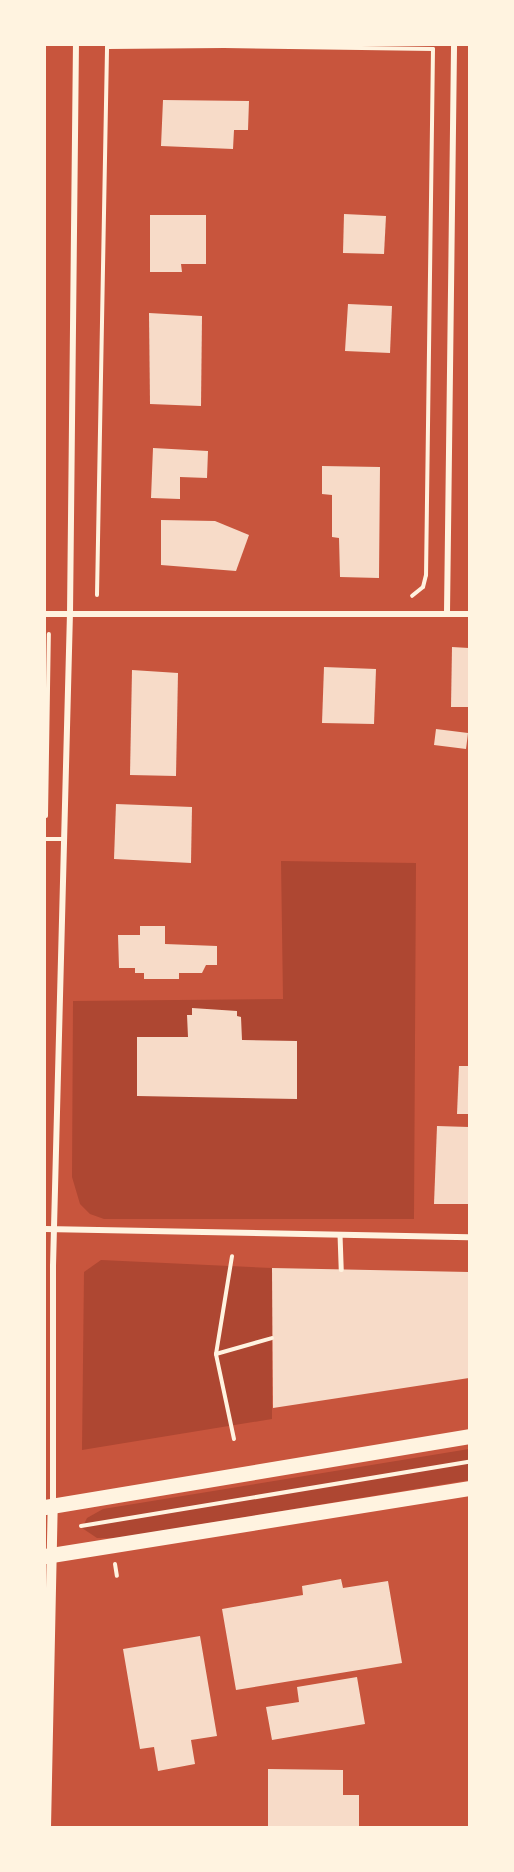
<!DOCTYPE html>
<html>
<head>
<meta charset="utf-8">
<style>
	body { margin:0 }
	#map { position:relative; width:514px; height:1872px; overflow:hidden; background:#c8553d; font-family:"Source Serif 4",serif }
	div>[style] { position:absolute }
	.green>* { inset:0; background:#ae4732 }
	.building>* { inset:0; background:#f7dbc8 }
	.path>* { height:4px; margin:-2px; padding:0 2px; transform-origin:2px; border-radius:2px; background:#fff3e0 }
	.service>* { height:4.5px; margin:-2.25px; padding:0 2.25px; transform-origin:2.25px; border-radius:2.25px; background:#fff3e0 }
	.minor>* { height:6px; margin:-3px; padding:0 3px; transform-origin:3px; border-radius:3px; background:#fff3e0 }
	.tertiary>* { height:10px; margin:-5px; padding:0 5px; transform-origin:5px; border-radius:5px; background:#fff3e0 }
	.primary>* { height:15px; margin:-7.5px; padding:0 7.5px; transform-origin:7.5px; border-radius:7.5px; background:#fff3e0 }
	span { translate:-50% -50%; white-space:nowrap; text-align:center; line-height:1.15; -webkit-text-stroke:4.5px #fff3e0; paint-order:stroke }
	.frame { position:absolute; inset:0; border:46px solid #fff3e0; pointer-events:none }
</style>
</head>
<body>
<div id="map">
	<div class="green">
		<i style="clip-path:polygon(281px 861px,416px 863px,414px 1219px,104px 1219px,90px 1214px,80px 1204px,72px 1177px,73px 1001px,283px 999px)"></i>
		<i style="clip-path:polygon(101px 1260px,272px 1268px,272px 1419px,82px 1450px,84px 1272px)"></i>
		<i style="clip-path:polygon(469px 1449px,469px 1480px,118px 1538px,97px 1538px,82px 1528px,87px 1518px,103px 1509px)"></i>
	</div>
	<div class="building">
		<i style="clip-path:polygon(163px 100px,249px 101px,248px 130px,234px 130px,233px 149px,161px 146px)"></i>
		<i style="clip-path:polygon(344px 214px,386px 216px,384px 254px,343px 253px)"></i>
		<i style="clip-path:polygon(150px 215px,206px 215px,206px 264px,181px 264px,182px 272px,150px 272px)"></i>
		<i style="clip-path:polygon(348px 304px,392px 306px,390px 353px,345px 351px)"></i>
		<i style="clip-path:polygon(149px 313px,202px 316px,201px 406px,150px 404px)"></i>
		<i style="clip-path:polygon(153px 448px,208px 451px,207px 478px,180px 477px,180px 499px,151px 498px)"></i>
		<i style="clip-path:polygon(322px 466px,380px 467px,379px 578px,340px 577px,339px 538px,332px 537px,332px 495px,322px 494px)"></i>
		<i style="clip-path:polygon(161px 520px,215px 521px,249px 535px,236px 571px,161px 565px)"></i>
		<i style="clip-path:polygon(452px 647px,469px 648px,469px 707px,451px 707px)"></i>
		<i style="clip-path:polygon(324px 667px,376px 669px,374px 724px,322px 723px)"></i>
		<i style="clip-path:polygon(132px 670px,178px 673px,176px 776px,130px 775px)"></i>
		<i style="clip-path:polygon(436px 729px,468px 733px,466px 749px,434px 745px)"></i>
		<i style="clip-path:polygon(116px 804px,192px 807px,191px 863px,114px 859px)"></i>
		<i style="clip-path:polygon(140px 926px,165px 926px,165px 944px,217px 946px,217px 965px,206px 965px,202px 973px,179px 973px,179px 979px,144px 979px,144px 973px,135px 973px,135px 968px,119px 968px,118px 935px,140px 935px)"></i>
		<i style="clip-path:polygon(192px 1008px,237px 1011px,237px 1016px,241px 1017px,242px 1040px,297px 1041px,297px 1099px,137px 1096px,137px 1037px,188px 1037px,187px 1015px,192px 1015px)"></i>
		<i style="clip-path:polygon(459px 1066px,469px 1066px,469px 1114px,457px 1114px)"></i>
		<i style="clip-path:polygon(437px 1126px,469px 1127px,469px 1204px,434px 1204px)"></i>
		<i style="clip-path:polygon(272px 1268px,469px 1272px,469px 1378px,273px 1408px)"></i>
		<i style="clip-path:polygon(341px 1579px,343px 1588px,388px 1581px,402px 1663px,236px 1690px,222px 1609px,303px 1595px,302px 1586px)"></i>
		<i style="clip-path:polygon(200px 1636px,217px 1736px,191px 1740px,195px 1764px,158px 1771px,154px 1747px,140px 1749px,123px 1649px)"></i>
		<i style="clip-path:polygon(357px 1677px,365px 1724px,272px 1740px,266px 1707px,299px 1702px,297px 1687px)"></i>
		<i style="clip-path:polygon(268px 1769px,343px 1770px,343px 1795px,359px 1795px,359px 1827px,268px 1827px)"></i>
	</div>
	<div class="path">
		<i style="left:97px;top:595px;width:548px;rotate:-88.95deg"></i>
		<i style="left:107px;top:47px;width:117px;rotate:-0.5deg"></i>
		<i style="left:224px;top:46px;width:209px;rotate:0.8deg"></i>
		<i style="left:433px;top:49px;width:526px;rotate:90.76deg"></i>
		<i style="left:426px;top:575px;width:12px;rotate:104deg"></i>
		<i style="left:423px;top:587px;width:14px;rotate:141deg"></i>
		<i style="left:46px;top:816px;width:182px;rotate:-89.1deg"></i>
		<i style="left:216px;top:1354px;width:99px;rotate:-80.7deg"></i>
		<i style="left:234px;top:1439px;width:87px;rotate:-102deg"></i>
		<i style="left:216px;top:1354px;width:58px;rotate:-15.9deg"></i>
		<i style="left:81px;top:1526px;width:393px;rotate:-9.4deg"></i>
		<i style="left:115px;top:1564px;width:12px;rotate:81deg"></i>
	</div>
	<div class="service">
		<i style="left:45px;top:839px;width:18px"></i>
		<i style="left:340px;top:1234px;width:35px;rotate:88deg"></i>
	</div>
	<div class="minor">
		<i style="left:447px;top:613px;width:568px;rotate:-89.29deg"></i>
		<i style="left:45px;top:614px;width:424px"></i>
		<i style="left:45px;top:1229px;width:424px;rotate:1.1deg"></i>
		<i style="left:53px;top:1505px;width:239px;rotate:-90deg"></i>
		<i style="left:53px;top:1266px;width:652px;rotate:-88.51deg"></i>
		<i style="left:70px;top:614px;width:569px;rotate:-89.4deg"></i>
	</div>
	<div class="tertiary">
		<i style="left:46px;top:1827px;width:322px;rotate:-88.8deg"></i>
	</div>
	<div class="primary">
		<i style="left:45px;top:1507px;width:430px;rotate:-9.5deg"></i>
		<i style="left:45px;top:1556px;width:429px;rotate:-9.1deg"></i>
	</div>
	<div class="frame"></div>
</div>
</body>
</html>
